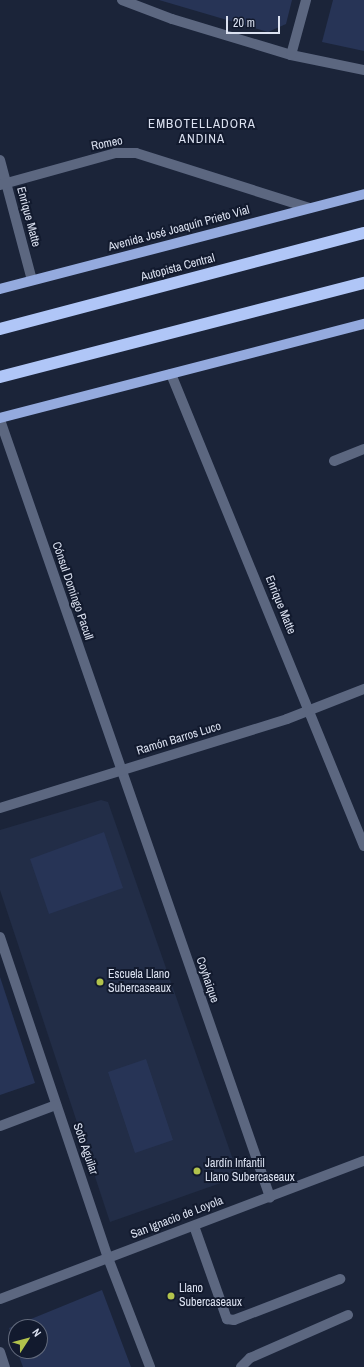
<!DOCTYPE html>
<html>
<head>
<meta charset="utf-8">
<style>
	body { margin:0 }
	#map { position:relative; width:364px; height:1367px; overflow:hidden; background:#1b2439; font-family:"Archivo Narrow",sans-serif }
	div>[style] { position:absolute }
	.built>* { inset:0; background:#222d47 }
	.green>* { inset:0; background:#273456 }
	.minor>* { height:10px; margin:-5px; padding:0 5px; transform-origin:5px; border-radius:5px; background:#5c6780 }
	.major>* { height:10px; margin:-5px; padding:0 5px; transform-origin:5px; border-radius:5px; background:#94aade }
	.highway>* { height:12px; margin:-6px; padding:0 6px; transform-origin:6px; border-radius:6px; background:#b0c6f7 }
	.dots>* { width:11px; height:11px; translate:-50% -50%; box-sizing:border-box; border:2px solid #121a2e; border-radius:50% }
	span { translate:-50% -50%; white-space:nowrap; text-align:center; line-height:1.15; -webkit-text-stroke:4px #121a2e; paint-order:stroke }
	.street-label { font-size:12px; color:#dbe1f0 }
	.poi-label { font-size:12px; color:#dbe1f0 }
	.left { translate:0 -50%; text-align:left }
	.neighbourhood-label { font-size:13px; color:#dbe1f0; letter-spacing:1px }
	.north { position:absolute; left:8px; top:1319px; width:40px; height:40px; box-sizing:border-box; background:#121a2e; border:1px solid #626a7c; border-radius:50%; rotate:54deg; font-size:11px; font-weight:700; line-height:16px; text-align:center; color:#dbe1f0 }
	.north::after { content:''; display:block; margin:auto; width:14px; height:18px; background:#b2c34c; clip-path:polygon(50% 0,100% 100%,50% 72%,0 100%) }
	.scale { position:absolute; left:226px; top:16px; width:54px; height:18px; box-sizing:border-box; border:2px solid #dbe1f0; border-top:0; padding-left:5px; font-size:12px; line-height:14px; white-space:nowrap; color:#dbe1f0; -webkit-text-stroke:3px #121a2e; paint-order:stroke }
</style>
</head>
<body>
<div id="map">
	<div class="built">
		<div style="clip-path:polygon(101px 800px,108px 802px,238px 1174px,235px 1178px,110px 1222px,0 890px,0 830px)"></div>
	</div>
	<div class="green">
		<div style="clip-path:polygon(159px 0,292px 0,286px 24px,268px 32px)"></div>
		<div style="clip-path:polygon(333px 0,364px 0,364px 51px,322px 42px)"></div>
		<div style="clip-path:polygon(104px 832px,123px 888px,49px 914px,30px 859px)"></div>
		<div style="clip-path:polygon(0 977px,35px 1083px,0 1095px)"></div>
		<div style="clip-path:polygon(146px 1059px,173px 1140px,135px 1153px,108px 1072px)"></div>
		<div style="clip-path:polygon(102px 1290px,131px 1367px,23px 1367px,17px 1351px,40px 1351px,40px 1327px,16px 1327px,16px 1348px,9px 1328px)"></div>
	</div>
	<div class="minor">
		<div style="left:122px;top:0;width:53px;rotate:20.8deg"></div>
		<div style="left:172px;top:19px;width:124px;rotate:16.8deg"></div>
		<div style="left:291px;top:55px;width:75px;rotate:11.6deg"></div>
		<div style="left:291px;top:55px;width:57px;rotate:-74.7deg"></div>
		<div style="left:0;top:160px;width:124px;rotate:75.1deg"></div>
		<div style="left:0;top:185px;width:119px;rotate:-15.5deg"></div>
		<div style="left:115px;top:153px;width:21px"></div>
		<div style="left:136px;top:153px;width:182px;rotate:17.6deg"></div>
		<div style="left:171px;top:374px;width:510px;rotate:67.76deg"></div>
		<div style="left:0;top:420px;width:823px;rotate:70.84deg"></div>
		<div style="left:334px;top:461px;width:32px;rotate:-22deg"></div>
		<div style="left:0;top:808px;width:300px;rotate:-17.2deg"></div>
		<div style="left:287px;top:719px;width:83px;rotate:-21.3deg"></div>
		<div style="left:0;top:937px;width:339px;rotate:71.4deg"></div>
		<div style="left:108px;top:1258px;width:117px;rotate:68.9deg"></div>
		<div style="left:0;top:1126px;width:60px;rotate:-20.6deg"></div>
		<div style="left:194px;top:1226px;width:99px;rotate:70.5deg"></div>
		<div style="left:227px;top:1319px;width:7px;rotate:8deg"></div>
		<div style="left:234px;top:1320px;width:114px;rotate:-21.1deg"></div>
		<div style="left:0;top:1299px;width:389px;rotate:-20.8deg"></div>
		<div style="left:0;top:1352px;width:16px;rotate:72deg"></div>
		<div style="left:241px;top:1367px;width:13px;rotate:-45deg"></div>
		<div style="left:250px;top:1358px;width:107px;rotate:-23.7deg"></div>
	</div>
	<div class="major">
		<div style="left:0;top:289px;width:376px;rotate:-14.6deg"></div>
		<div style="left:0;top:418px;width:376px;rotate:-14.5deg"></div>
	</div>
	<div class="highway">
		<div style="left:0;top:329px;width:376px;rotate:-14.8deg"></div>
		<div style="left:0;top:377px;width:376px;rotate:-14.5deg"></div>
	</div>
	<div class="dots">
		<div style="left:100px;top:982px;background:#b2c34c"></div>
		<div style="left:197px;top:1171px;background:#b2c34c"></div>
		<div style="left:171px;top:1296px;background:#b2c34c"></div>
	</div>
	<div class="street-label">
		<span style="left:107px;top:144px;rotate:-11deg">Romeo</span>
		<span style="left:28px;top:217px;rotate:75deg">Enrique Matte</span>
		<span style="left:179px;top:229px;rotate:-15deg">Avenida José Joaquín Prieto Vial</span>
		<span style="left:178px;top:268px;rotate:-15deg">Autopista Central</span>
		<span style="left:72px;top:591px;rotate:71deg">Cónsul Domingo Pacull</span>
		<span style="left:280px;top:605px;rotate:68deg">Enrique Matte</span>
		<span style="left:179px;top:739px;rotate:-17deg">Ramón Barros Luco</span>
		<span style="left:207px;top:980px;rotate:71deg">Coyhaique</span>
		<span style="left:85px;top:1149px;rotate:71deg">Soto Aguilar</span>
		<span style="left:177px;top:1218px;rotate:-21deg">San Ignacio de Loyola</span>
	</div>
	<div class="poi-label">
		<span class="left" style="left:108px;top:982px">Escuela Llano<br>Subercaseaux</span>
		<span class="left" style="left:205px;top:1171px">Jardín Infantil<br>Llano Subercaseaux</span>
		<span class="left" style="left:179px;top:1296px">Llano<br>Subercaseaux</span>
	</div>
	<div class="neighbourhood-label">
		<span style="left:202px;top:132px">EMBOTELLADORA<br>ANDINA</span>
	</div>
	<div class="north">N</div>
	<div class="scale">20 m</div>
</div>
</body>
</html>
